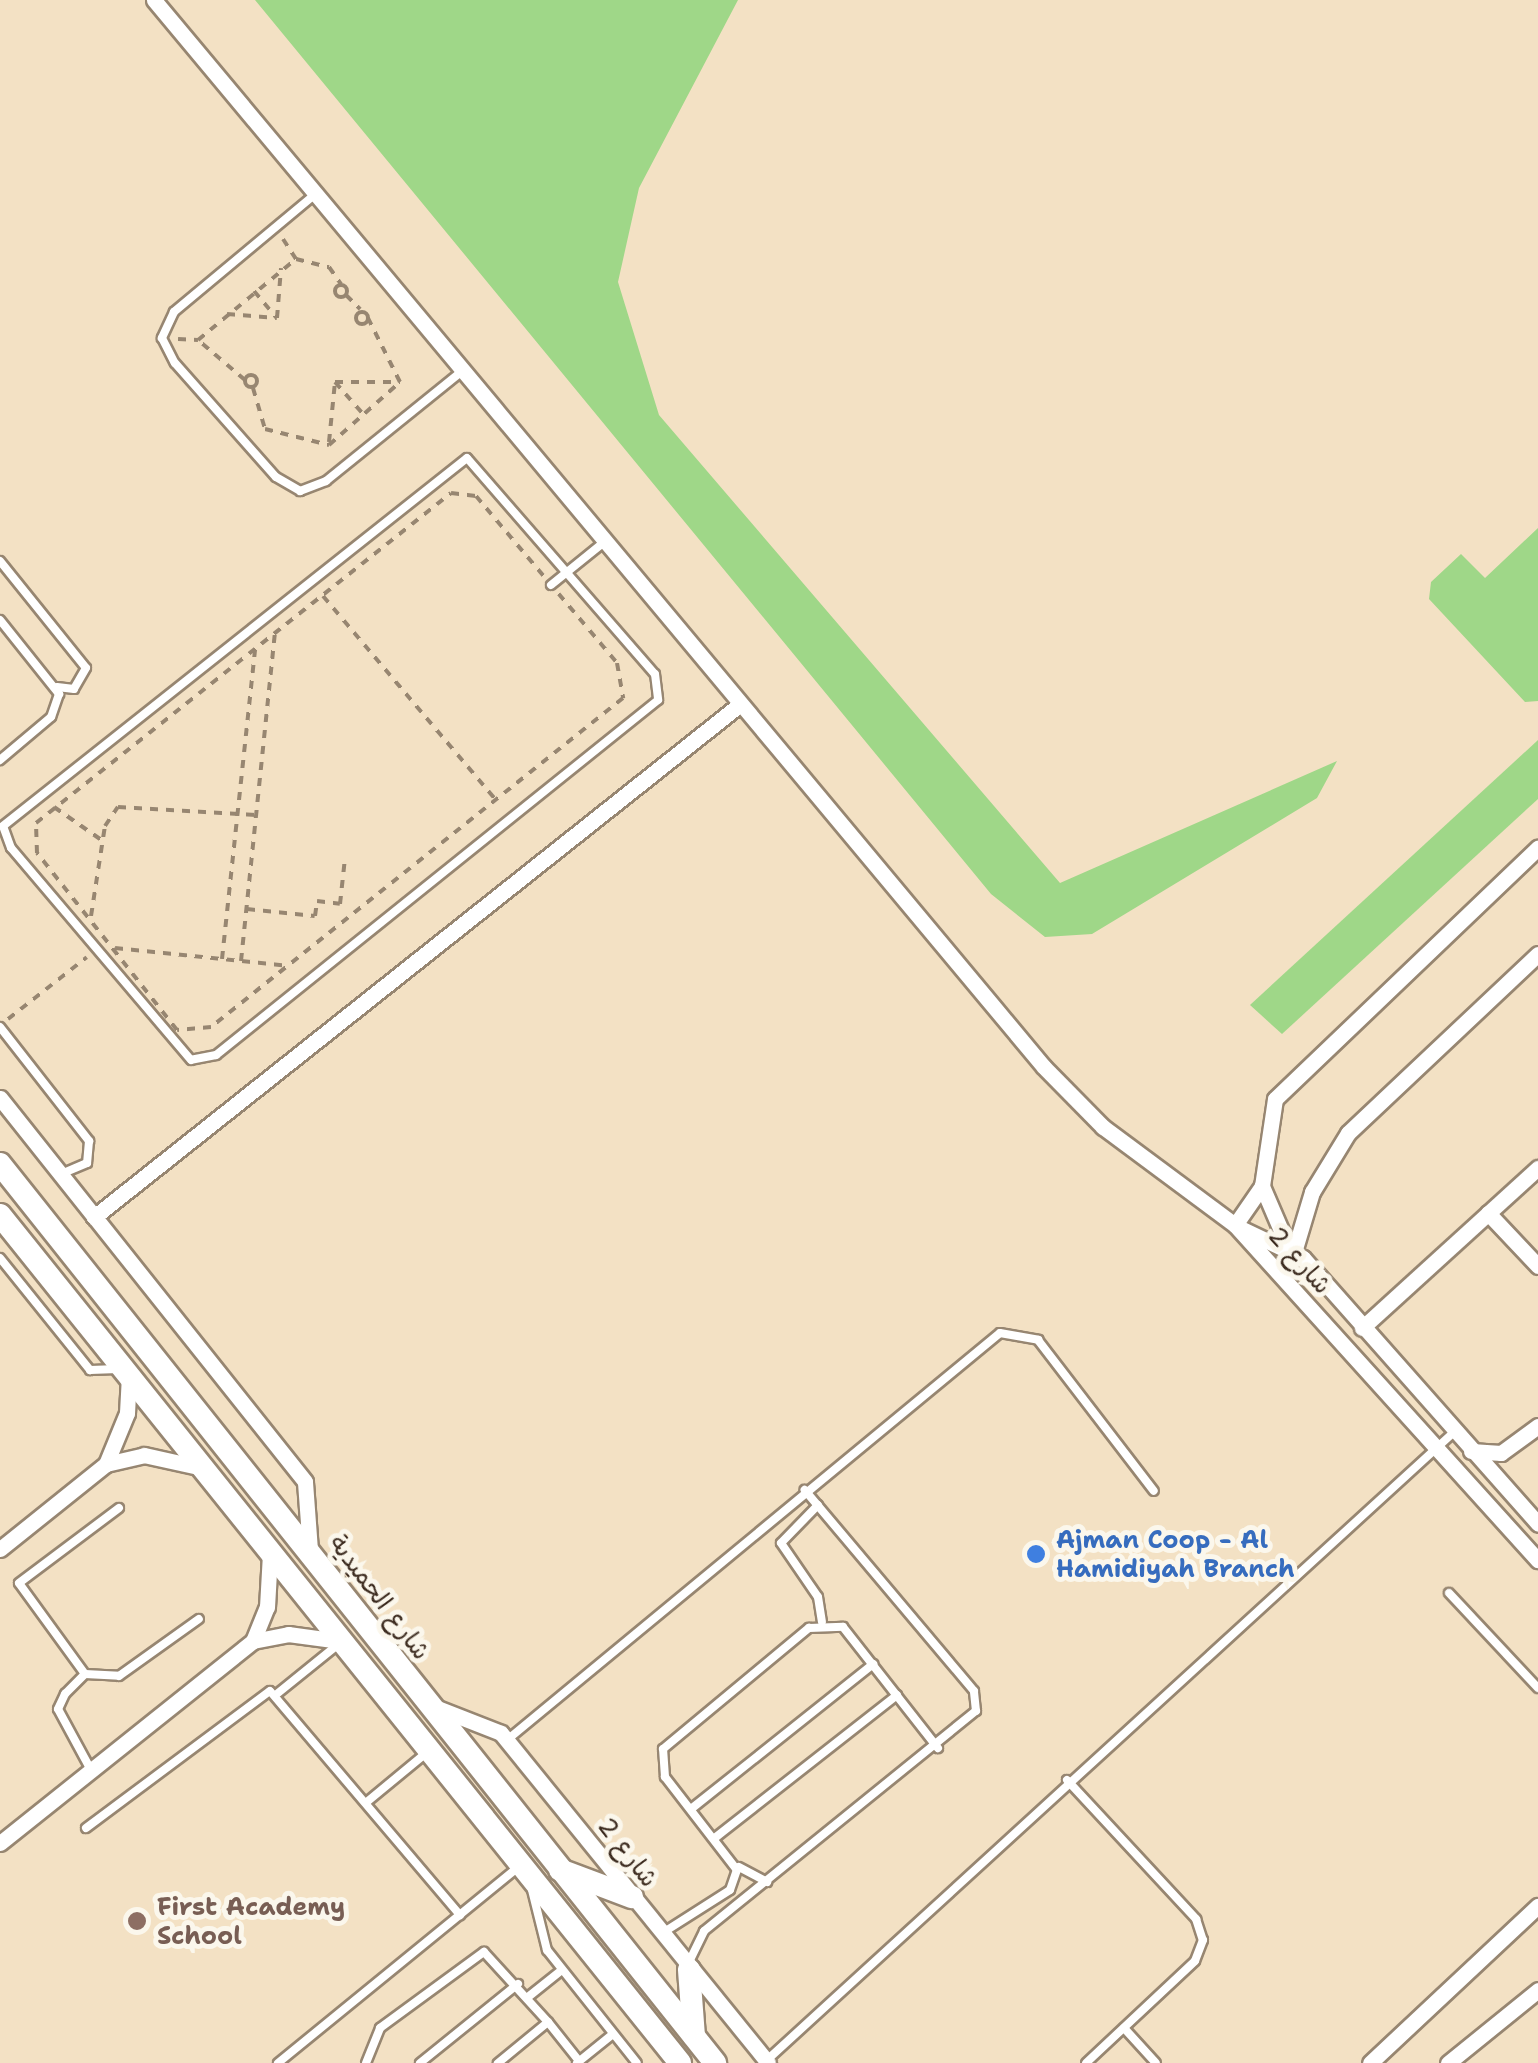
<!DOCTYPE html>
<html>
<head>
<meta charset="utf-8">
<style>
	body { margin:0 }
	#map { position:relative; width:1538px; height:2063px; overflow:hidden; background:#f3e1c4; font-family:"Shantell Sans","Playpen Sans Arabic",sans-serif }
	div>[style] { position:absolute }
	.green>* { inset:0; background:#9fd788 }
	.path>* { height:4px; margin-top:-2px; transform-origin:0; background:repeating-linear-gradient(90deg,#978671 0 8px,transparent 0 16px) }
	.path>.ring { margin:-2px; padding:0; box-sizing:content-box; background:none; border:4px solid #978671; border-radius:50% }
	.roads { filter:drop-shadow(2px 0 #978671) drop-shadow(-2px 0 #978671) drop-shadow(0 2px #978671) drop-shadow(0 -2px #978671) }
	.lane>* { height:8px; margin:-4px; padding:0 4px; transform-origin:4px; border-radius:4px; background:#fff }
	.street>* { height:15px; margin:-7.5px; padding:0 7.5px; transform-origin:7.5px; border-radius:7.5px; background:#fff }
	.secondary>* { height:22px; margin:-11px; padding:0 11px; transform-origin:11px; border-radius:11px; background:#fff }
	.dots>* { width:28px; height:28px; translate:-50% -50%; box-sizing:border-box; border:5px solid #fbf7ec; border-radius:50% }
	span { translate:-50% -50%; white-space:nowrap; text-align:center; line-height:1.15; -webkit-text-stroke:10px #fbf7ec; paint-order:stroke }
	.street-label { font-size:25px; color:#3b2a1e }
	.shop-label { font-size:25px; color:#366cbe; font-weight:700 }
	.left { translate:0 -50%; text-align:left }
	.education-label { font-size:25px; color:#785e54; font-weight:700 }
</style>
</head>
<body>
<div id="map">
	<div class="green">
		<div style="clip-path:polygon(255px 0,738px 0,639px 188px,618px 282px,659px 415px,1060px 883px,1337px 761px,1317px 798px,1092px 934px,1045px 937px,991px 894px)"></div>
		<div style="clip-path:polygon(1538px 528px,1538px 701px,1525px 702px,1429px 599px,1431px 582px,1461px 554px,1485px 578px)"></div>
		<div style="clip-path:polygon(1538px 740px,1538px 799px,1282px 1034px,1250px 1005px)"></div>
	</div>
	<div class="path">
		<div style="left:283px;top:239px;width:24px;rotate:57deg"></div>
		<div style="left:296px;top:259px;width:34px;rotate:14deg"></div>
		<div style="left:329px;top:267px;width:21px;rotate:55deg"></div>
		<div class="ring" style="left:335px;top:285px;width:8px;height:8px"></div>
		<div style="left:254px;top:291px;width:35px;rotate:50deg"></div>
		<div style="left:346px;top:295px;width:20px;rotate:45deg"></div>
		<div class="ring" style="left:356px;top:312px;width:8px;height:8px"></div>
		<div style="left:227px;top:314px;width:50px;rotate:4.6deg"></div>
		<div style="left:277px;top:318px;width:50px;rotate:-85.4deg"></div>
		<div style="left:178px;top:339px;width:20px;rotate:3deg"></div>
		<div class="ring" style="left:245px;top:375px;width:8px;height:8px"></div>
		<div style="left:245px;top:380px;width:62px;rotate:-139.6deg"></div>
		<div style="left:198px;top:340px;width:127px;rotate:-39.6deg"></div>
		<div style="left:335px;top:382px;width:65px"></div>
		<div style="left:335px;top:382px;width:44px;rotate:48.7deg"></div>
		<div style="left:253px;top:388px;width:43px;rotate:73.7deg"></div>
		<div style="left:265px;top:429px;width:66px;rotate:14deg"></div>
		<div style="left:329px;top:445px;width:95px;rotate:-41.6deg"></div>
		<div style="left:400px;top:382px;width:72px;rotate:-116.6deg"></div>
		<div style="left:329px;top:442px;width:60px;rotate:-84.3deg"></div>
		<div style="left:451px;top:493px;width:25px;rotate:7deg"></div>
		<div style="left:476px;top:496px;width:219px;rotate:49.8deg"></div>
		<div style="left:617px;top:663px;width:36px;rotate:80deg"></div>
		<div style="left:623px;top:698px;width:527px;rotate:141.39deg"></div>
		<div style="left:211px;top:1027px;width:34px;rotate:175deg"></div>
		<div style="left:177px;top:1030px;width:226px;rotate:-128.3deg"></div>
		<div style="left:37px;top:853px;width:30px;rotate:-92deg"></div>
		<div style="left:36px;top:823px;width:530px;rotate:-38.49deg"></div>
		<div style="left:323px;top:596px;width:270px;rotate:49.7deg"></div>
		<div style="left:54px;top:807px;width:60px;rotate:34.8deg"></div>
		<div style="left:247px;top:909px;width:68px;rotate:5.9deg"></div>
		<div style="left:315px;top:916px;width:15px;rotate:-82deg"></div>
		<div style="left:317px;top:901px;width:23px;rotate:7deg"></div>
		<div style="left:340px;top:904px;width:46px;rotate:-83.8deg"></div>
		<div style="left:91px;top:916px;width:91px;rotate:-81.2deg"></div>
		<div style="left:105px;top:826px;width:23px;rotate:-56deg"></div>
		<div style="left:118px;top:807px;width:139px;rotate:3.3deg"></div>
		<div style="left:115px;top:948px;width:175px;rotate:5.9deg"></div>
		<div style="left:222px;top:959px;width:311px;rotate:-83.9deg"></div>
		<div style="left:241px;top:961px;width:330px;rotate:-84.1deg"></div>
		<div style="left:8px;top:1019px;width:100px;rotate:-38.1deg"></div>
	</div>
	<div class="roads">
		<div class="lane">
			<div style="left:313px;top:196px;width:181px;rotate:140.2deg"></div>
			<div style="left:174px;top:312px;width:29px;rotate:115deg"></div>
			<div style="left:162px;top:338px;width:28px;rotate:63deg"></div>
			<div style="left:175px;top:363px;width:152px;rotate:48.5deg"></div>
			<div style="left:276px;top:477px;width:28px;rotate:30deg"></div>
			<div style="left:300px;top:491px;width:28px;rotate:-21deg"></div>
			<div style="left:326px;top:481px;width:174px;rotate:-38.9deg"></div>
			<div style="left:467px;top:458px;width:286px;rotate:49deg"></div>
			<div style="left:655px;top:674px;width:26px;rotate:83deg"></div>
			<div style="left:658px;top:700px;width:567px;rotate:141.23deg"></div>
			<div style="left:216px;top:1055px;width:25px;rotate:169deg"></div>
			<div style="left:191px;top:1060px;width:278px;rotate:-130.3deg"></div>
			<div style="left:11px;top:848px;width:23px;rotate:-110deg"></div>
			<div style="left:3px;top:826px;width:592px;rotate:-38.42deg"></div>
			<div style="left:0;top:561px;width:137px;rotate:51.2deg"></div>
			<div style="left:86px;top:668px;width:24px;rotate:120deg"></div>
			<div style="left:74px;top:689px;width:17px;rotate:-173deg"></div>
			<div style="left:551px;top:585px;width:67px;rotate:-38.9deg"></div>
			<div style="left:0;top:620px;width:95px;rotate:51.4deg"></div>
			<div style="left:59px;top:694px;width:24px;rotate:109deg"></div>
			<div style="left:51px;top:717px;width:67px;rotate:139.9deg"></div>
			<div style="left:0;top:1027px;width:145px;rotate:52deg"></div>
			<div style="left:89px;top:1141px;width:22px;rotate:95deg"></div>
			<div style="left:87px;top:1163px;width:26px;rotate:157deg"></div>
			<div style="left:0;top:1258px;width:144px;rotate:51.2deg"></div>
			<div style="left:90px;top:1370px;width:28px;rotate:-2deg"></div>
			<div style="left:818px;top:1505px;width:53px;rotate:134.2deg"></div>
			<div style="left:781px;top:1543px;width:65px;rotate:55.6deg"></div>
			<div style="left:818px;top:1597px;width:25px;rotate:81deg"></div>
			<div style="left:1449px;top:1593px;width:130px;rotate:46.9deg"></div>
			<div style="left:85px;top:1674px;width:112px;rotate:-126deg"></div>
			<div style="left:19px;top:1583px;width:125px;rotate:-36.9deg"></div>
			<div style="left:278px;top:1693px;width:81px;rotate:-39deg"></div>
			<div style="left:507px;top:1740px;width:639px;rotate:-39.54deg"></div>
			<div style="left:1000px;top:1333px;width:39px;rotate:10deg"></div>
			<div style="left:1038px;top:1340px;width:190px;rotate:52.5deg"></div>
			<div style="left:91px;top:1770px;width:69px;rotate:-118.4deg"></div>
			<div style="left:58px;top:1709px;width:17px;rotate:-65deg"></div>
			<div style="left:65px;top:1694px;width:28px;rotate:-45deg"></div>
			<div style="left:85px;top:1674px;width:34px;rotate:3deg"></div>
			<div style="left:119px;top:1676px;width:98px;rotate:-35.5deg"></div>
			<div style="left:1067px;top:1780px;width:190px;rotate:47.1deg"></div>
			<div style="left:1196px;top:1919px;width:22px;rotate:72deg"></div>
			<div style="left:1203px;top:1940px;width:22px;rotate:111deg"></div>
			<div style="left:1195px;top:1961px;width:149px;rotate:136.9deg"></div>
			<div style="left:368px;top:1801px;width:74px;rotate:-39.5deg"></div>
			<div style="left:691px;top:1809px;width:233px;rotate:-38.5deg"></div>
			<div style="left:86px;top:1828px;width:229px;rotate:-36.7deg"></div>
			<div style="left:270px;top:1691px;width:294px;rotate:49.7deg"></div>
			<div style="left:716px;top:1837px;width:230px;rotate:-38.1deg"></div>
			<div style="left:739px;top:1867px;width:32px;rotate:28deg"></div>
			<div style="left:532px;top:1890px;width:62px;rotate:76deg"></div>
			<div style="left:547px;top:1950px;width:144px;rotate:51.5deg"></div>
			<div style="left:664px;top:1932px;width:78px;rotate:-32.5deg"></div>
			<div style="left:730px;top:1890px;width:21px;rotate:-71deg"></div>
			<div style="left:737px;top:1870px;width:118px;rotate:-127.7deg"></div>
			<div style="left:665px;top:1777px;width:28px;rotate:-94deg"></div>
			<div style="left:663px;top:1749px;width:190px;rotate:-39.7deg"></div>
			<div style="left:809px;top:1628px;width:34px;rotate:-2deg"></div>
			<div style="left:843px;top:1627px;width:154px;rotate:51.9deg"></div>
			<div style="left:689px;top:1962px;width:34px;rotate:-64deg"></div>
			<div style="left:704px;top:1931px;width:350px;rotate:-39deg"></div>
			<div style="left:976px;top:1711px;width:20px;rotate:-96deg"></div>
			<div style="left:974px;top:1691px;width:263px;rotate:-130.1deg"></div>
			<div style="left:528px;top:1997px;width:43px;rotate:-38.5deg"></div>
			<div style="left:548px;top:2022px;width:50px;rotate:51.5deg"></div>
			<div style="left:1124px;top:2028px;width:47px;rotate:47.6deg"></div>
			<div style="left:767px;top:2060px;width:931px;rotate:-42.43deg"></div>
			<div style="left:278px;top:2063px;width:308px;rotate:-39.2deg"></div>
			<div style="left:366px;top:2063px;width:38px;rotate:-68deg"></div>
			<div style="left:380px;top:2028px;width:129px;rotate:-36.2deg"></div>
			<div style="left:484px;top:1952px;width:95px;rotate:47.6deg"></div>
			<div style="left:548px;top:2022px;width:65px;rotate:140.6deg"></div>
			<div style="left:420px;top:2063px;width:126px;rotate:-38.9deg"></div>
			<div style="left:577px;top:2063px;width:46px;rotate:-38.9deg"></div>
		</div>
		<div class="street">
			<div style="left:154px;top:0;width:1389px;rotate:50.17deg"></div>
			<div style="left:1044px;top:1067px;width:84px;rotate:45.5deg"></div>
			<div style="left:1103px;top:1127px;width:164px;rotate:36.6deg"></div>
			<div style="left:1235px;top:1225px;width:452px;rotate:47.9deg"></div>
			<div style="left:0;top:1098px;width:490px;rotate:51.5deg"></div>
			<div style="left:305px;top:1482px;width:68px;rotate:85.8deg"></div>
			<div style="left:1488px;top:1213px;width:73px;rotate:46.7deg"></div>
			<div style="left:94px;top:1217px;width:824px;rotate:-38.44deg"></div>
			<div style="left:1235px;top:1225px;width:47px;rotate:-55.3deg"></div>
			<div style="left:1238px;top:1227px;width:72px;rotate:25.5deg"></div>
			<div style="left:1303px;top:1258px;width:355px;rotate:48.5deg"></div>
			<div style="left:1289px;top:1249px;width:69px;rotate:-113.2deg"></div>
			<div style="left:1262px;top:1186px;width:88px;rotate:-81.5deg"></div>
			<div style="left:1275px;top:1099px;width:364px;rotate:-43.7deg"></div>
			<div style="left:1294px;top:1252px;width:63px;rotate:-73.3deg"></div>
			<div style="left:1312px;top:1192px;width:69px;rotate:-58.6deg"></div>
			<div style="left:1348px;top:1133px;width:261px;rotate:-43.3deg"></div>
			<div style="left:1362px;top:1328px;width:238px;rotate:-42.3deg"></div>
			<div style="left:1471px;top:1451px;width:30px;rotate:4deg"></div>
			<div style="left:1501px;top:1453px;width:46px;rotate:-36.1deg"></div>
			<div style="left:106px;top:1464px;width:55px;rotate:-67.6deg"></div>
			<div style="left:127px;top:1413px;width:37px;rotate:-87deg"></div>
			<div style="left:0;top:1549px;width:136px;rotate:-38.7deg"></div>
			<div style="left:106px;top:1464px;width:39px;rotate:-13deg"></div>
			<div style="left:144px;top:1455px;width:55px;rotate:12.5deg"></div>
			<div style="left:253px;top:1641px;width:37px;rotate:-68deg"></div>
			<div style="left:267px;top:1607px;width:54px;rotate:-86.8deg"></div>
			<div style="left:427px;top:1704px;width:79px;rotate:21.4deg"></div>
			<div style="left:501px;top:1733px;width:424px;rotate:51deg"></div>
			<div style="left:0;top:1843px;width:324px;rotate:-38.6deg"></div>
			<div style="left:253px;top:1641px;width:36px;rotate:-11deg"></div>
			<div style="left:288px;top:1634px;width:51px;rotate:7.8deg"></div>
			<div style="left:1370px;top:2063px;width:230px;rotate:-43.1deg"></div>
			<div style="left:1448px;top:2063px;width:116px;rotate:-39deg"></div>
		</div>
		<div class="secondary">
			<div style="left:0;top:1164px;width:1149px;rotate:51.5deg"></div>
			<div style="left:0;top:1215px;width:1087px;rotate:51.27deg"></div>
			<div style="left:560px;top:1870px;width:77px;rotate:20.6deg"></div>
			<div style="left:689px;top:1970px;width:66px;rotate:85.7deg"></div>
		</div>
	</div>
	<div class="dots">
		<div style="left:1036px;top:1554px;background:#3f7fe0"></div>
		<div style="left:137px;top:1921px;background:#8d6e63"></div>
	</div>
	<div class="street-label">
		<span style="left:1300px;top:1260px;rotate:48deg">شارع 2</span>
		<span style="left:380px;top:1597px;rotate:53deg">شارع الحميدية</span>
		<span style="left:628px;top:1852px;rotate:52deg">شارع 2</span>
	</div>
	<div class="shop-label">
		<span class="left" style="left:1056px;top:1554px">Ajman Coop - Al<br>Hamidiyah Branch</span>
	</div>
	<div class="education-label">
		<span class="left" style="left:157px;top:1921px">First Academy<br>School</span>
	</div>
</div>
</body>
</html>
